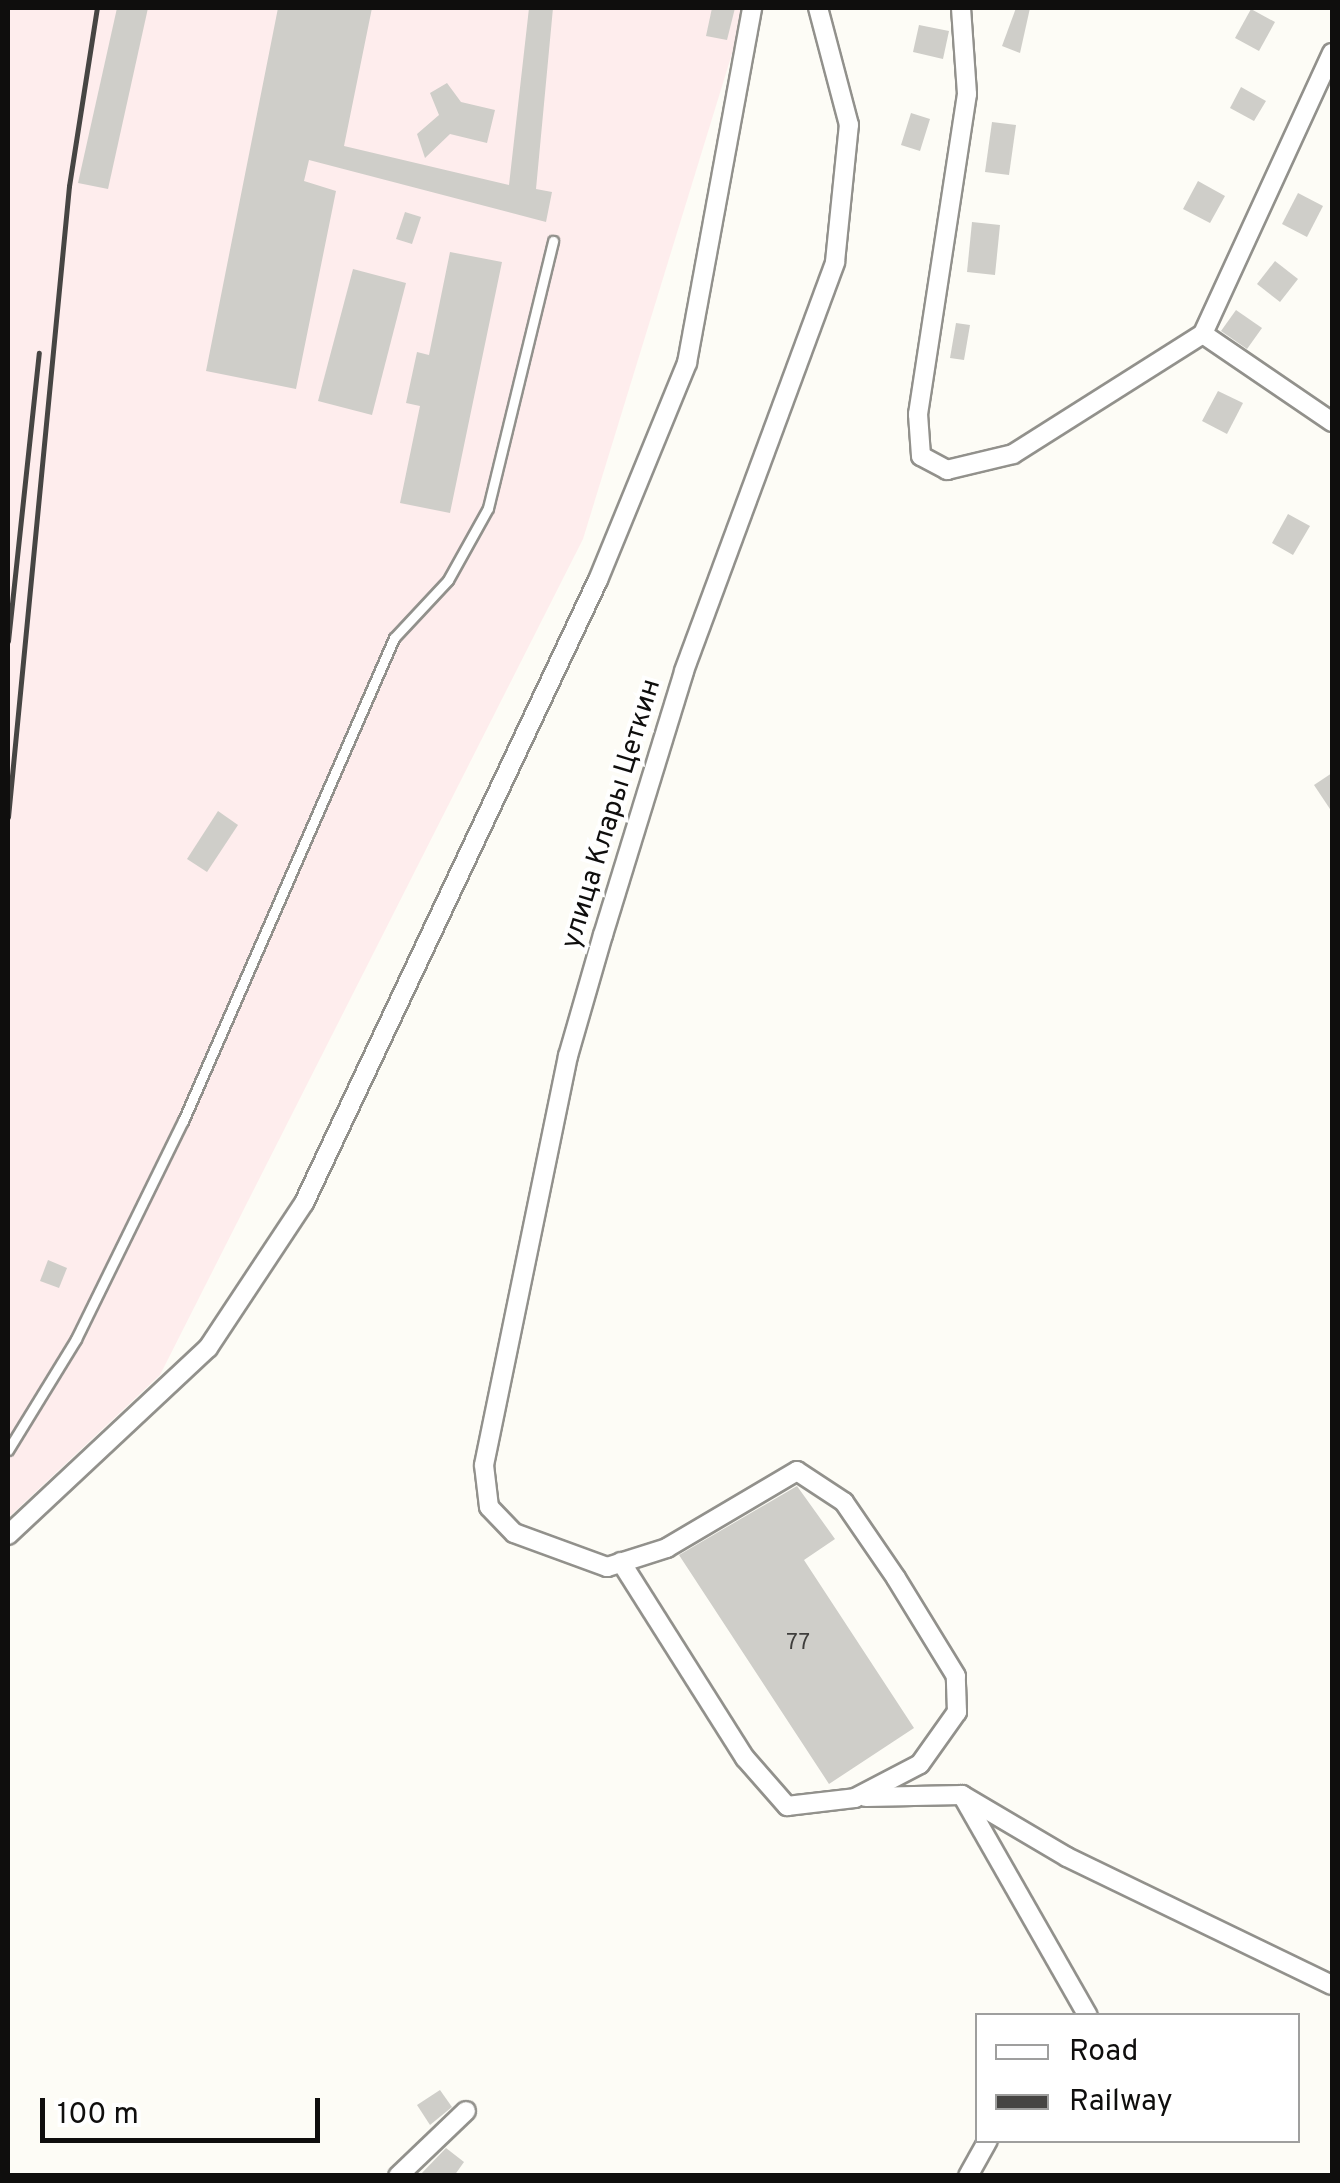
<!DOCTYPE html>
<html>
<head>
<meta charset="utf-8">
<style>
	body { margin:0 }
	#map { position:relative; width:1340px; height:2183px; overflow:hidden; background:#fdfcf6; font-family:Overpass,sans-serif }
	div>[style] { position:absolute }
	.industrial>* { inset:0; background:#feeded }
	.building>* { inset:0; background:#cfcec9 }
	.roads { filter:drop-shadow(2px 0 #92918c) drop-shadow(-2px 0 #92918c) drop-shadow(0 2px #92918c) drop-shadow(0 -2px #92918c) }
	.service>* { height:9px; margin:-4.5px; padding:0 4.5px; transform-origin:4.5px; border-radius:4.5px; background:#fff }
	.minor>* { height:18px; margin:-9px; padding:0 9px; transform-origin:9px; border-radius:9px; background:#fff }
	.rail>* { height:5px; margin:-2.5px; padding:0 2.5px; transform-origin:2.5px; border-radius:2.5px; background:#464543 }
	span { translate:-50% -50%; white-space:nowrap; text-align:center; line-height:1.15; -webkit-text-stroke:8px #fff; paint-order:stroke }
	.number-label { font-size:22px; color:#3f3e3c }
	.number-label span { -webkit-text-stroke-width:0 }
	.street-label { font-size:28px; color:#0f0e0d }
	.frame { position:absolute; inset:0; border:10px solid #0f0e0d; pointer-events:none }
	.legend { position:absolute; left:975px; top:2013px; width:325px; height:130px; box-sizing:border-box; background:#fff; border:2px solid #9f9f9e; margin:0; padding:12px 18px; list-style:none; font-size:30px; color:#0f0e0d }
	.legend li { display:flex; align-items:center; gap:20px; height:50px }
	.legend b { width:50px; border:2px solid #9f9f9e }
	.scale { position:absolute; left:40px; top:2098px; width:280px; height:45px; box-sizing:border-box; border:5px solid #0f0e0d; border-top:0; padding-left:12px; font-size:30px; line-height:35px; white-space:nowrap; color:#0f0e0d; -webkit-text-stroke:8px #fff; paint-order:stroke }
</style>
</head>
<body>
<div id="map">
	<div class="industrial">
		<div style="clip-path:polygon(8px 8px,746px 8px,583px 539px,160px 1375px,8px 1518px)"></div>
	</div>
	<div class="building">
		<div style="clip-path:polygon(117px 8px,148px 8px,108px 189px,78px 183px)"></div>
		<div style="clip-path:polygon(278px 8px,372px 8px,344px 146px,509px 185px,529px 8px,553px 8px,536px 189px,552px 192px,546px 222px,309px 160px,304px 181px,336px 191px,296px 389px,206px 371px)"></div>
		<div style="clip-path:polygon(712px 8px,735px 8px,727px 40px,706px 36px)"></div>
		<div style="clip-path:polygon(1016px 8px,1030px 8px,1020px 53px,1002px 46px)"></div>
		<div style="clip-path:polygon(1251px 9px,1275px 22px,1259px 51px,1235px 38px)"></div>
		<div style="clip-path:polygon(919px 25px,949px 31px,943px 59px,913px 52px)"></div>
		<div style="clip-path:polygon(447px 83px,461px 102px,495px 110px,487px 143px,450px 134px,425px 158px,417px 134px,439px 115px,430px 93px)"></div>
		<div style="clip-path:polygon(1241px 87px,1266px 101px,1254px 121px,1230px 108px)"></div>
		<div style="clip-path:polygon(911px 113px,930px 119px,920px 151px,901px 145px)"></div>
		<div style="clip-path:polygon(992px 122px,1016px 125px,1009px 175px,985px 172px)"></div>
		<div style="clip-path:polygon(1198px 181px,1225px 196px,1210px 223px,1183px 209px)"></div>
		<div style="clip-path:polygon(1298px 193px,1323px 206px,1307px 237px,1282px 224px)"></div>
		<div style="clip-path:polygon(405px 212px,421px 217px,412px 244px,396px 239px)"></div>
		<div style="clip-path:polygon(972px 222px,1000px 225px,995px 275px,967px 272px)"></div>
		<div style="clip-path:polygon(450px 252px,502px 262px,450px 513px,400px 503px,420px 406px,406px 403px,417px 352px,429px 355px)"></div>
		<div style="clip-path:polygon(1275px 261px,1298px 279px,1280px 302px,1257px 284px)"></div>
		<div style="clip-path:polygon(353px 269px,406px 283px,372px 415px,318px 401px)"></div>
		<div style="clip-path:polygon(1236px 310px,1262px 328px,1247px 349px,1221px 331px)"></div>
		<div style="clip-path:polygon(956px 323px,970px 325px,964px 360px,950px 358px)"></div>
		<div style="clip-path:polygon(1218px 391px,1243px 403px,1227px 434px,1202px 421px)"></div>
		<div style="clip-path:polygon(1288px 514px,1310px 526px,1293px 555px,1272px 543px)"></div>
		<div style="clip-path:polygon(1332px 773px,1332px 812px,1314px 785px)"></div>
		<div style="clip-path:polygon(218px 811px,238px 825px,207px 872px,187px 859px)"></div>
		<div style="clip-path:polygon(48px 1260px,67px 1268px,59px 1288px,40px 1281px)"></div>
		<div style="clip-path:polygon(797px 1486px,835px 1539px,804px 1560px,914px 1728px,829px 1784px,679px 1555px)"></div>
		<div style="clip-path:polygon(440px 2090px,452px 2107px,430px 2125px,417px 2105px)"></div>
		<div style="clip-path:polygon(446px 2148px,464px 2162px,454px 2176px,419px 2176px)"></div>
	</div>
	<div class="roads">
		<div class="service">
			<div style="left:8px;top:1450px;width:130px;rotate:-58.5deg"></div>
			<div style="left:76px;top:1339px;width:243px;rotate:-63.9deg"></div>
			<div style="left:183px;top:1121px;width:527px;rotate:-66.4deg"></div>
			<div style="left:394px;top:638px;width:79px;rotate:-47deg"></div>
			<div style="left:448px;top:580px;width:82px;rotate:-60.9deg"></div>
			<div style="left:488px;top:508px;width:275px;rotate:-76.3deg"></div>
		</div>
		<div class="minor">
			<div style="left:961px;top:8px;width:86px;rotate:86deg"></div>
			<div style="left:967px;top:94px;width:324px;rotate:98.7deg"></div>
			<div style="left:918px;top:414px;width:42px;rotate:85.9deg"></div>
			<div style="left:921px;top:456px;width:30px;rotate:28deg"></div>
			<div style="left:947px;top:470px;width:68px;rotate:-13.6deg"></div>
			<div style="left:1013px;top:454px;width:225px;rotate:-32.3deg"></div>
			<div style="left:1332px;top:53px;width:309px;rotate:114.7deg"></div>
			<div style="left:1203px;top:334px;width:156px;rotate:34.3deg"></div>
			<div style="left:8px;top:1535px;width:274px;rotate:-43.1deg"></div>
			<div style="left:208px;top:1348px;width:174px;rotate:-56.5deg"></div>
			<div style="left:304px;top:1203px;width:689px;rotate:-64.74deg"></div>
			<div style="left:598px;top:580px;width:235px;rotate:-67.7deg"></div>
			<div style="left:687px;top:363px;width:361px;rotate:-79.6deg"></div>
			<div style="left:621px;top:1562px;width:232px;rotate:57.7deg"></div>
			<div style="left:745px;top:1758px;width:64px;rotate:48.8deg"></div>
			<div style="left:787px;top:1806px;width:68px;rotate:-6.7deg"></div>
			<div style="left:855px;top:1798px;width:73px;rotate:-27.6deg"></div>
			<div style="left:920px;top:1764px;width:64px;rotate:-54.6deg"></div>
			<div style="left:957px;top:1712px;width:36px;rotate:-92deg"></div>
			<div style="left:956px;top:1676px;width:115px;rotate:-121.5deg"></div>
			<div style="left:896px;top:1578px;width:92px;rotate:-124.4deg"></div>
			<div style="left:844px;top:1502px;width:56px;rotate:-146.6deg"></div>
			<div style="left:797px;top:1471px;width:151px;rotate:149.4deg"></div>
			<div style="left:667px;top:1548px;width:63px;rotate:162.4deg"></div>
			<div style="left:607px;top:1567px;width:99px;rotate:-159.9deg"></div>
			<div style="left:514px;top:1533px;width:36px;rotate:-134deg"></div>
			<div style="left:489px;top:1507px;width:42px;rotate:-96.8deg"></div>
			<div style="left:484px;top:1465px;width:418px;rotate:-78.4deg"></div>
			<div style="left:568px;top:1056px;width:126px;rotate:-73.9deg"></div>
			<div style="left:603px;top:935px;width:276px;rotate:-72.9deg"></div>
			<div style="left:684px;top:671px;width:436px;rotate:-69.7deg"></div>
			<div style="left:835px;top:262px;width:138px;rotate:-84.2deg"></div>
			<div style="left:849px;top:125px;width:121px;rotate:-104.8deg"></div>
			<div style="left:962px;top:1795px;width:122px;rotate:30.6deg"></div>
			<div style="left:1067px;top:1857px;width:294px;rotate:25.8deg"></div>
			<div style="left:866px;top:1797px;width:96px;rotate:-1.2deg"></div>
			<div style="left:962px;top:1795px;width:254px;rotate:60.3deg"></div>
			<div style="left:398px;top:2176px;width:94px;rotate:-43.7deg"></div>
			<div style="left:968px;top:2176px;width:41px;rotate:-60.9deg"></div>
		</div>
	</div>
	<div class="rail">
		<div style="left:8px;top:641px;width:290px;rotate:-83.9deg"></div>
		<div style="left:8px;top:817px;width:634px;rotate:-84.48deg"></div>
		<div style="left:69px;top:186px;width:180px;rotate:-81.1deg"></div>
	</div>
	<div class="number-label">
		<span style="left:798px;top:1644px">77</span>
	</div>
	<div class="street-label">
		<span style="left:612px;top:814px;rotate:-73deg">улица Клары Цеткин</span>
	</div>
	<div class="frame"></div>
	<ul class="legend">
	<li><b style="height:12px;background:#fff"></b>Road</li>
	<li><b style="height:12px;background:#464543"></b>Railway</li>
	</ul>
	<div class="scale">100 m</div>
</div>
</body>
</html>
